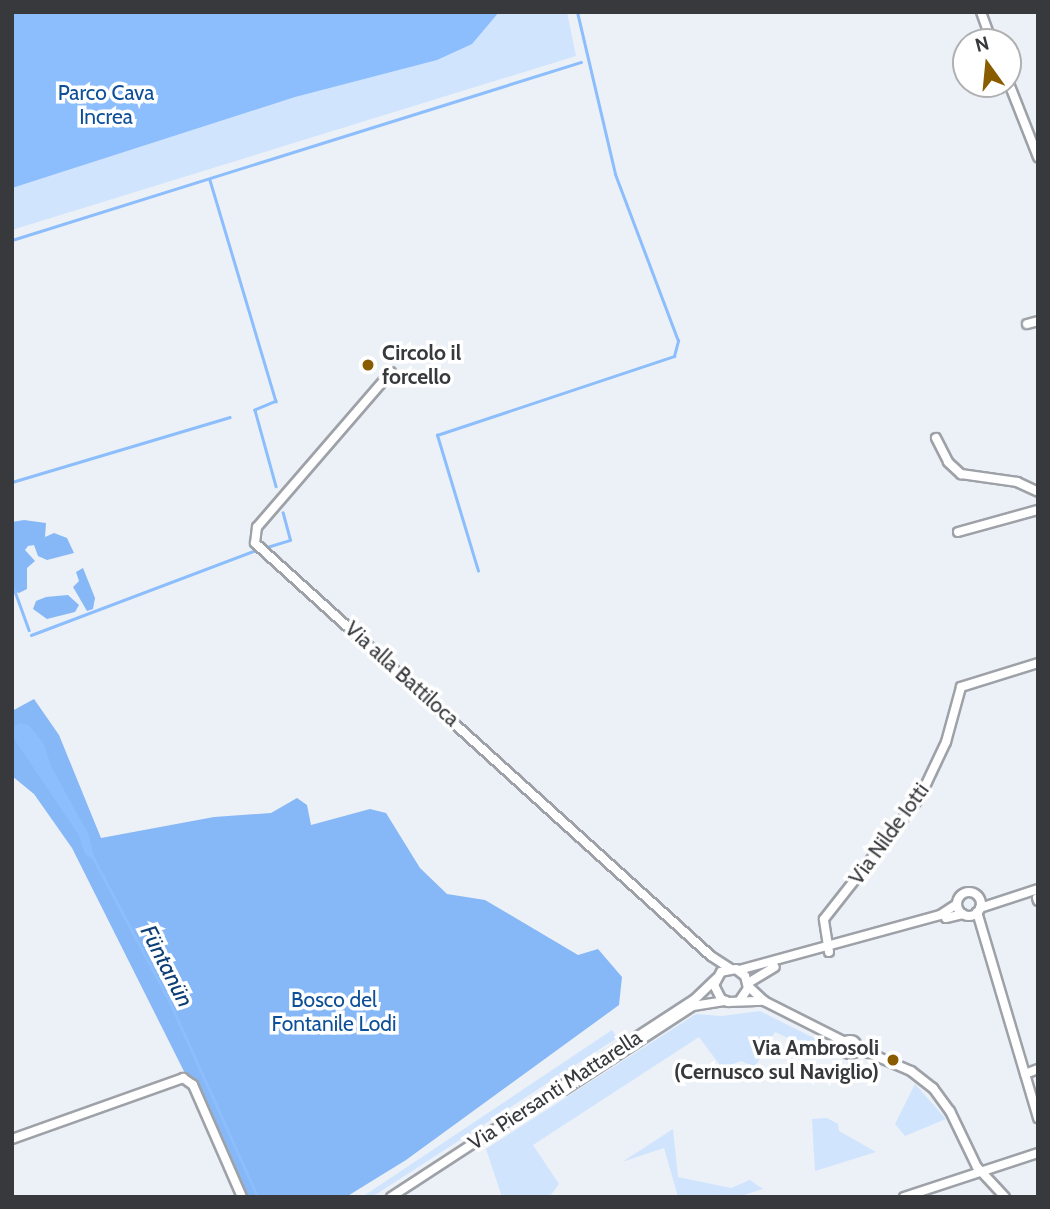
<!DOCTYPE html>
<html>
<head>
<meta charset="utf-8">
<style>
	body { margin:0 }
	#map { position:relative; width:1050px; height:1209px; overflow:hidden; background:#ecf1f7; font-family:Cabin,sans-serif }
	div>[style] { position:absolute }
	.green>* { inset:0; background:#d0e4fd }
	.forest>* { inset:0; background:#86b7f6 }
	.water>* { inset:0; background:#8cbdfc }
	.stream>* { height:2.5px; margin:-1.25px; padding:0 1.25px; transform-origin:1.25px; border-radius:1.25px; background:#8cbdfc }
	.roads { filter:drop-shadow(2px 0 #9ea2a8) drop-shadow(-2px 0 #9ea2a8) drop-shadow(0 2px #9ea2a8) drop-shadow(0 -2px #9ea2a8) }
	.minor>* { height:8px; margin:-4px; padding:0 4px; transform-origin:4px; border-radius:4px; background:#fff }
	.minor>.ring { margin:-4px; padding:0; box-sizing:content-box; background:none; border:8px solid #fff; border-radius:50% }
	.dots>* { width:19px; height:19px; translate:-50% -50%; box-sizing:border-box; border:4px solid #fff; border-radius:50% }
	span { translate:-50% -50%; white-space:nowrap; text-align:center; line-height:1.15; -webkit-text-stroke:7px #fff; paint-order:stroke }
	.park-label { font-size:21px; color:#0d5099 }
	.poi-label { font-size:21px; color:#38393c; font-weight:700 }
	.left { translate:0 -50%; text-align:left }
	.right { translate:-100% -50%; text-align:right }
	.street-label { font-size:21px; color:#38393c }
	.water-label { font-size:23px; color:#0d3e75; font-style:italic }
	.frame { position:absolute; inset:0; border:14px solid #38393c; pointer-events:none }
	.north { position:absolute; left:952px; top:28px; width:70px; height:70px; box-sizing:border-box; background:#fff; border:2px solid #afb0b1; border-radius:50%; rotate:345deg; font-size:19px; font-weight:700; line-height:28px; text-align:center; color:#38393c }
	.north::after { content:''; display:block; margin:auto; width:24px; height:32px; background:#8a5c00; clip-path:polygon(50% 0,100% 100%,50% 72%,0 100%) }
</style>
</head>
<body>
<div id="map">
	<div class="green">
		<div style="clip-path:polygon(12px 12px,567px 12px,576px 56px,12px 230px)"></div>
		<div style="clip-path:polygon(760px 1011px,836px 1049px,835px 1060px,775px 1032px,755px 1067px,741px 1061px,722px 1068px,699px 1037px,533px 1145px,559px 1184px,550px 1196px,502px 1197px,486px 1149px,696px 1014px,721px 1016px)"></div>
		<div style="clip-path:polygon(612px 1030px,617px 1038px,372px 1197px,362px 1197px)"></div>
		<div style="clip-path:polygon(915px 1084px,946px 1119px,905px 1136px,895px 1124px)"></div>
		<div style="clip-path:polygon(827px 1118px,838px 1124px,839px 1131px,876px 1152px,815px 1171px,812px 1119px)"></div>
		<div style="clip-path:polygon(673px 1129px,678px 1177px,731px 1188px,750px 1180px,763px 1189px,738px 1197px,678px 1197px,664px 1148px,622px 1162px)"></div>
	</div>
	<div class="forest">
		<div style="clip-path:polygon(24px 520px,46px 523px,45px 537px,54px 533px,67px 538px,74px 553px,47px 560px,38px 556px,34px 545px,28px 546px,25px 550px,35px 561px,27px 568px,27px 589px,19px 593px,12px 591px,12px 522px)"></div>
		<div style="clip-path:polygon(83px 568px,95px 598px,93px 609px,87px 611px,73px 587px,79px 581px,76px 572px)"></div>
		<div style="clip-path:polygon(68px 595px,79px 605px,75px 612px,47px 619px,33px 609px,36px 601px,46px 597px)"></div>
		<div style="clip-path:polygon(34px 699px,59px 735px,101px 838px,214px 817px,271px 813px,297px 798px,307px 805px,311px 825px,370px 809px,386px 813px,420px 868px,447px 894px,485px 900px,578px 955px,598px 949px,622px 977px,619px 1005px,406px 1160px,346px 1197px,247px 1197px,72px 848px,34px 794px,12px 776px,12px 711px)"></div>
	</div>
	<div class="water">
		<div style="clip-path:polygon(12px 12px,499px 12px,472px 44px,437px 60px,295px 97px,12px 188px)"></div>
		<div style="clip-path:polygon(20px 723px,29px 725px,44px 744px,51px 766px,89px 835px,95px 861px,85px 854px,78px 834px,12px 736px,12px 727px)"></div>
	</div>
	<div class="stream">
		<div style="left:210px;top:180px;width:231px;rotate:73.4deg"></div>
		<div style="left:276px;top:401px;width:23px;rotate:157deg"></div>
		<div style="left:255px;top:410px;width:79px;rotate:74.6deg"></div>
		<div style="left:12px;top:240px;width:596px;rotate:-17.37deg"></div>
		<div style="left:12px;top:482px;width:227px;rotate:-16.6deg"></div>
		<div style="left:267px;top:547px;width:24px;rotate:-17deg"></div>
		<div style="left:290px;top:540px;width:28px;rotate:-105deg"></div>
		<div style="left:478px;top:571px;width:142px;rotate:-106.8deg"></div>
		<div style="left:437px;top:435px;width:250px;rotate:-18.4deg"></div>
		<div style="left:674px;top:356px;width:16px;rotate:-75deg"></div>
		<div style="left:678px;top:341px;width:178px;rotate:-110.7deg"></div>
		<div style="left:615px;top:174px;width:166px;rotate:-103.2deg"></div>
		<div style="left:12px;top:583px;width:50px;rotate:70.1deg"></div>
		<div style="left:31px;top:635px;width:241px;rotate:-20.7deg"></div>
		<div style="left:93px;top:857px;width:164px;rotate:62deg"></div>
		<div style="left:170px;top:1002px;width:214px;rotate:65.7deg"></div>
	</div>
	<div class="roads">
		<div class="minor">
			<div style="left:981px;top:12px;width:32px;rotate:70deg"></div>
			<div style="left:1008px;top:81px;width:82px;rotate:68.5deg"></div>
			<div style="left:1027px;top:324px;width:11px;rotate:-15deg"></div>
			<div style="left:391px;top:372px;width:205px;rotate:130.8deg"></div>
			<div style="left:257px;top:527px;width:16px;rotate:97deg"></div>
			<div style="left:255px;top:543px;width:615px;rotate:42.17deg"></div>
			<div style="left:711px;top:956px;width:24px;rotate:33deg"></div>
			<div style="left:936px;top:438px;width:27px;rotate:63deg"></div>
			<div style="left:948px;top:462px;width:18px;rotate:43deg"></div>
			<div style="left:961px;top:474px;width:57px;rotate:8.1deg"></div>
			<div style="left:1017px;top:482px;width:23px;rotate:25deg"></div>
			<div style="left:958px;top:532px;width:83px;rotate:-15.4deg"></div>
			<div class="ring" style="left:957px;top:892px;width:16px;height:16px"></div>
			<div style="left:1037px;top:898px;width:3px;rotate:72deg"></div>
			<div style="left:980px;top:908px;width:61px;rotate:-18.1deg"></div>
			<div style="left:977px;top:912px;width:215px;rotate:73.5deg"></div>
			<div style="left:946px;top:918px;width:17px;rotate:-13deg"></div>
			<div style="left:829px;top:952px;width:33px;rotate:-99deg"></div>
			<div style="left:824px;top:919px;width:155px;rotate:-51.8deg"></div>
			<div style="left:920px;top:797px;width:61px;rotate:-64.7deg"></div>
			<div style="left:946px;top:742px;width:57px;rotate:-74.7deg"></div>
			<div style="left:961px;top:687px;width:81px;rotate:-17.3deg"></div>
			<div style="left:739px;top:970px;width:208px;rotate:-15.3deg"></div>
			<div style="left:940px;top:915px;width:20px;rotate:-33deg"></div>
			<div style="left:748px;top:983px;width:31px;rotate:-31deg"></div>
			<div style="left:748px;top:986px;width:22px;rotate:43deg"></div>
			<div style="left:764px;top:1001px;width:91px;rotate:26.8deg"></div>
			<div style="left:740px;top:1000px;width:14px;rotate:-56deg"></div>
			<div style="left:748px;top:988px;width:12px;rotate:-104deg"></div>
			<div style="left:745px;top:976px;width:11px;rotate:-142deg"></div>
			<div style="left:736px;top:969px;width:15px;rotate:169deg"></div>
			<div style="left:721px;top:972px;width:15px;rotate:118deg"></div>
			<div style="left:714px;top:985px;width:16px;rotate:63deg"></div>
			<div style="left:721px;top:999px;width:8px;rotate:23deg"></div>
			<div style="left:728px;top:1002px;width:36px;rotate:-2deg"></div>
			<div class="ring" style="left:843px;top:1040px;width:6px;height:6px"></div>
			<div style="left:857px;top:1048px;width:59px;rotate:23.1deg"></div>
			<div style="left:911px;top:1071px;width:28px;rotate:38deg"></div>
			<div style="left:933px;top:1088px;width:29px;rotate:54deg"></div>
			<div style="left:950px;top:1111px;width:62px;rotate:64.3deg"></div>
			<div style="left:977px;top:1167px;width:41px;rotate:47deg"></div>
			<div style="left:1025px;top:1074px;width:14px;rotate:-21deg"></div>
			<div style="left:564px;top:1090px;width:154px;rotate:-33.1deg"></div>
			<div style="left:693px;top:1006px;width:33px;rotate:-9deg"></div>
			<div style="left:12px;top:1139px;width:182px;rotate:-19.6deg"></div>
			<div style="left:183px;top:1078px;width:12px;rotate:35deg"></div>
			<div style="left:193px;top:1085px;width:122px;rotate:66.4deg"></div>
			<div style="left:391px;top:1197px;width:363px;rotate:-33.1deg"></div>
			<div style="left:695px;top:999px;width:29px;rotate:-44deg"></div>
			<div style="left:904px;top:1197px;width:141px;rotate:-18.2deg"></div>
		</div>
	</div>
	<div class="dots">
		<div style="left:368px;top:365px;background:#8a5c00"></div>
		<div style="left:893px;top:1060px;background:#8a5c00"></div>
	</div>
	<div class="park-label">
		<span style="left:106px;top:105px">Parco Cava<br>Increa</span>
		<span style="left:334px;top:1012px">Bosco del<br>Fontanile Lodi</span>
	</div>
	<div class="poi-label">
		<span class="left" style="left:382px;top:365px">Circolo il<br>forcello</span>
		<span class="right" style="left:879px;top:1060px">Via Ambrosoli<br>(Cernusco sul Naviglio)</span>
	</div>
	<div class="street-label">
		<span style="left:402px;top:674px;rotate:42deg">Via alla Battiloca</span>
		<span style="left:889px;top:834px;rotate:-54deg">Via Nilde Iotti</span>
		<span style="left:555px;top:1090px;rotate:-33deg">Via Piersanti Mattarella</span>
	</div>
	<div class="water-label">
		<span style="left:167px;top:966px;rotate:63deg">Füntanün</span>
	</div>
	<div class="frame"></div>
	<div class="north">N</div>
</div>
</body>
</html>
